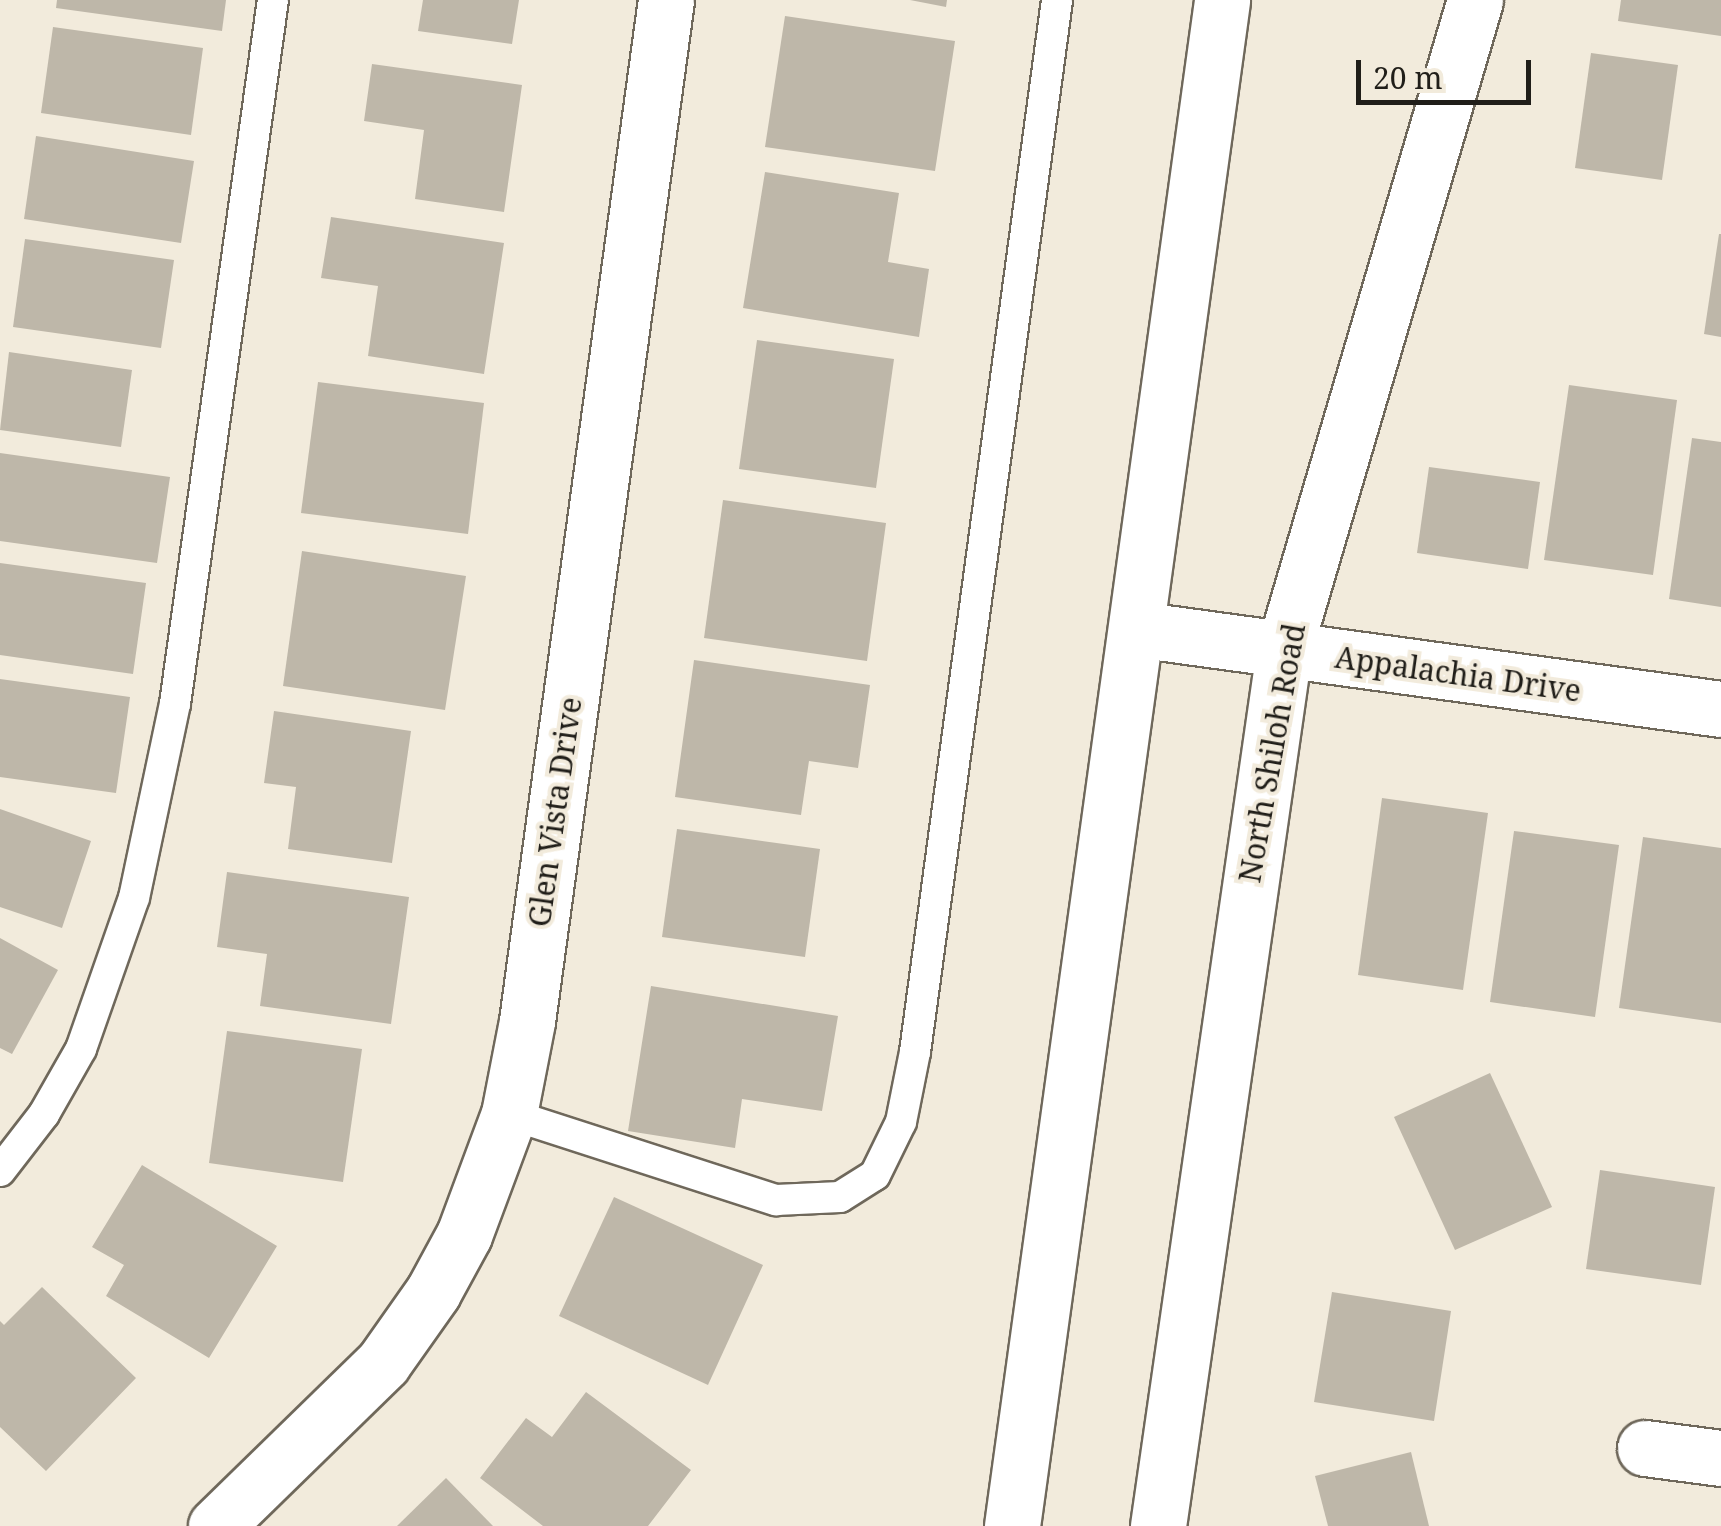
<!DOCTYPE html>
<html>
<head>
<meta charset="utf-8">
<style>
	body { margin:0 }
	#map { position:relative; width:1721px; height:1526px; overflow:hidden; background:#f2ebdc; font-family:"Noto Serif",serif }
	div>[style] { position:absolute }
	.building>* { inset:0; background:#beb7a9 }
	.roads { filter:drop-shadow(2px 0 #6f685b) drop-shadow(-2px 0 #6f685b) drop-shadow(0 2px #6f685b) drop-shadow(0 -2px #6f685b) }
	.service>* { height:30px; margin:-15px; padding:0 15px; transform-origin:15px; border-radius:15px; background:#fff }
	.minor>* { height:55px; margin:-27.5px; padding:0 27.5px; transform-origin:27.5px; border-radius:27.5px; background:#fff }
	.secondary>* { height:55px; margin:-27.5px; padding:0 27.5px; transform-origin:27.5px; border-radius:27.5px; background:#fff }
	span { translate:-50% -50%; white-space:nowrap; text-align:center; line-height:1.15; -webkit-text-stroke:8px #f2ebdc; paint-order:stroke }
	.street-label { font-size:30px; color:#201e19 }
	.scale { position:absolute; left:1356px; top:60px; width:175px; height:45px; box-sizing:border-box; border:5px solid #201e19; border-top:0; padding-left:12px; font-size:30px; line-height:35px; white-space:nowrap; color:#201e19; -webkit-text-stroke:8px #f2ebdc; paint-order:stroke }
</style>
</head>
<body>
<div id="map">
	<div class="building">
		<div style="clip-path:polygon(57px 0,226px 0,222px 31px,56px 8px)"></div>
		<div style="clip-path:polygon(423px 0,519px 0,512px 44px,418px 31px)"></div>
		<div style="clip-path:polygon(910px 0,947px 0,946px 7px)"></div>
		<div style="clip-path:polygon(1621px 0,1721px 0,1721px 36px,1618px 21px)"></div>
		<div style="clip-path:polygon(785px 16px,955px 41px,935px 171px,765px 147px)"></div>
		<div style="clip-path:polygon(53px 27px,203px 48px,191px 135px,41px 113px)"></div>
		<div style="clip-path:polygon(1591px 53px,1678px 65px,1662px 180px,1575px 168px)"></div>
		<div style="clip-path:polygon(372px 64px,522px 85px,504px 212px,415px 199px,424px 130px,364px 121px)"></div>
		<div style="clip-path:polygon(36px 136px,194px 161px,181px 243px,24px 219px)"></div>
		<div style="clip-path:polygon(765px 172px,899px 193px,888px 262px,929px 269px,919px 337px,743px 308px)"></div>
		<div style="clip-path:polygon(331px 217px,504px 243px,484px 374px,368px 356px,378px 286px,321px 278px)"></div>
		<div style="clip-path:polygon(1719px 234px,1721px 234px,1721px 337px,1704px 334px)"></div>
		<div style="clip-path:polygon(25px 239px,174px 260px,161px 348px,13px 327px)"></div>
		<div style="clip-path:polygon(757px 340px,894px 359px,876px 488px,739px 469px)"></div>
		<div style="clip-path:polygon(9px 352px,132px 370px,121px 447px,0 430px)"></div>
		<div style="clip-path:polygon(318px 382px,484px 403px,468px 534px,301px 513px)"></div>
		<div style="clip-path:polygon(1569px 385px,1677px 400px,1653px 575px,1544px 560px)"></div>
		<div style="clip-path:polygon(1692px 438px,1721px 442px,1721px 607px,1669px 599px)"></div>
		<div style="clip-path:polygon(0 453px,170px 477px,157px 563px,0 541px)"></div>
		<div style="clip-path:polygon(1429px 467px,1540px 482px,1528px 569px,1417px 553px)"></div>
		<div style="clip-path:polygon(723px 500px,886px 523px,867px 661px,704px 638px)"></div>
		<div style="clip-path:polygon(302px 551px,466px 576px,445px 710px,283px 686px)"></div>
		<div style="clip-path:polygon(0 563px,146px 583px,133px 674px,0 655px)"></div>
		<div style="clip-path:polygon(694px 660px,870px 685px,858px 768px,809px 761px,801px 815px,675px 797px)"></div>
		<div style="clip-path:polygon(0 679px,130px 697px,116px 793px,0 777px)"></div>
		<div style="clip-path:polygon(274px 711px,411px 731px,392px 863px,288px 849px,296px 787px,264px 783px)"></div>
		<div style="clip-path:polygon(1382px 798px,1488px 813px,1463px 990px,1358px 975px)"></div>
		<div style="clip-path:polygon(0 809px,91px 841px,62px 928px,0 907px)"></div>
		<div style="clip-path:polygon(677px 829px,820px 849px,805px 957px,662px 937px)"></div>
		<div style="clip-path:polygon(1514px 831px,1619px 845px,1595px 1017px,1490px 1002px)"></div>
		<div style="clip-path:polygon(1643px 837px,1721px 848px,1721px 1023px,1619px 1008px)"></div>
		<div style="clip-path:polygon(227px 872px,409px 897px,391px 1024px,260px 1006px,267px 954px,217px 947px)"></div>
		<div style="clip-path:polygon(0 938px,58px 970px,12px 1054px,0 1048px)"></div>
		<div style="clip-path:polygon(651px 986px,838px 1016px,822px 1111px,742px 1099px,735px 1148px,628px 1131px)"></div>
		<div style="clip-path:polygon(227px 1031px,362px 1049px,343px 1182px,209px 1163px)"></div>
		<div style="clip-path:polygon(1490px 1073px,1552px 1207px,1455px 1250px,1394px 1117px)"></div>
		<div style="clip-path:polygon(142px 1165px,277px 1246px,209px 1358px,106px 1296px,124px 1265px,92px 1247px)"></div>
		<div style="clip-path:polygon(1600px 1170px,1715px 1187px,1701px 1285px,1586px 1269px)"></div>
		<div style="clip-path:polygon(614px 1197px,763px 1265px,708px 1385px,559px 1316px)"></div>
		<div style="clip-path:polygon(42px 1287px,136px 1378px,46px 1471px,0 1427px,0 1321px,4px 1325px)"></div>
		<div style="clip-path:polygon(1332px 1292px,1451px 1311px,1434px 1421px,1314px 1402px)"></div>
		<div style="clip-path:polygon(586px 1392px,691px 1470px,648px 1526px,543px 1526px,480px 1478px,526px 1418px,552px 1437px)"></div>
		<div style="clip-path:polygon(1411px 1452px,1429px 1526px,1328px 1526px,1315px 1476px)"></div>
		<div style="clip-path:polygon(446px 1478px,493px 1526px,397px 1526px)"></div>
	</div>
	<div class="roads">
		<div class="service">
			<div style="left:509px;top:1114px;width:281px;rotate:17.9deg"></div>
			<div style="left:776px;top:1200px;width:64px;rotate:-2.7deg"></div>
			<div style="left:840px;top:1197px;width:41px;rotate:-32.2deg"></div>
			<div style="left:875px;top:1175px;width:59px;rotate:-63.9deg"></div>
			<div style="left:901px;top:1122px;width:71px;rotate:-78.7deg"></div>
			<div style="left:915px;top:1052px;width:1062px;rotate:-82.31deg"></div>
			<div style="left:0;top:1171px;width:72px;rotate:-52.3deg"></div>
			<div style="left:44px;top:1114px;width:75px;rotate:-60.4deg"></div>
			<div style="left:81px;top:1049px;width:160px;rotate:-70.7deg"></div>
			<div style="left:134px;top:898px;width:198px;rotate:-78.1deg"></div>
			<div style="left:175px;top:704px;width:711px;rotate:-82.08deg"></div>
		</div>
		<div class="minor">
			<div style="left:1136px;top:629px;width:590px;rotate:7.79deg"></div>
			<div style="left:1645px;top:1448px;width:77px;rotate:7.5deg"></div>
			<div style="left:216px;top:1526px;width:233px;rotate:-44.3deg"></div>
			<div style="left:383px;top:1363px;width:87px;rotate:-54.8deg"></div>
			<div style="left:433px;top:1292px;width:65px;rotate:-61.5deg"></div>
			<div style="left:464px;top:1235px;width:129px;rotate:-69.6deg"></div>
			<div style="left:509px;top:1114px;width:95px;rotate:-79deg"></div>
			<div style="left:527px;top:1021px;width:1030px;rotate:-82.25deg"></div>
		</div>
		<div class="secondary">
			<div style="left:1012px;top:1526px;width:1540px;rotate:-82.16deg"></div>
			<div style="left:1158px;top:1526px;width:885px;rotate:-81.81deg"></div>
			<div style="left:1284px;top:650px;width:677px;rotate:-73.62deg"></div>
		</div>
	</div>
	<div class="street-label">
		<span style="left:1458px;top:674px;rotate:8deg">Appalachia Drive</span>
		<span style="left:1272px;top:753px;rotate:-80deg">North Shiloh Road</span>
		<span style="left:555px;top:812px;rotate:-82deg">Glen Vista Drive</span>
	</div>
	<div class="scale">20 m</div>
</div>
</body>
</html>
